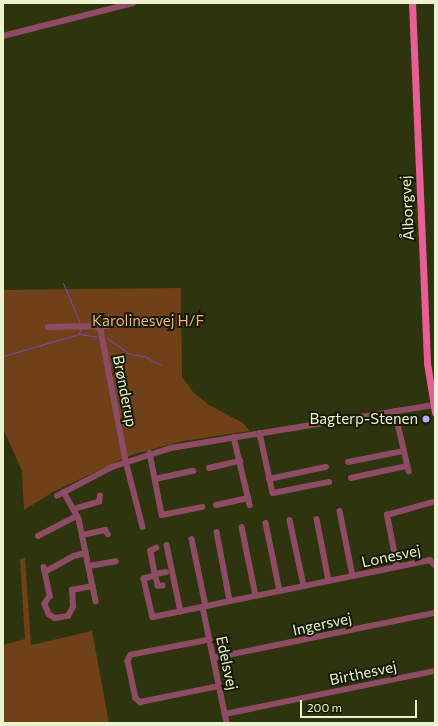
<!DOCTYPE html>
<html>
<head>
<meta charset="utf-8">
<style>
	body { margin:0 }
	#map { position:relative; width:438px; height:726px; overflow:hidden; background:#2e340d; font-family:Commissioner,sans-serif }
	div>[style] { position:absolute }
	.green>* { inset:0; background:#704119 }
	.stream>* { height:1px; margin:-0.5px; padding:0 0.5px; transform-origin:0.5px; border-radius:0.5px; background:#704caf }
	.minor>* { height:5.5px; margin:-2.75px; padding:0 2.75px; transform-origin:2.75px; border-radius:2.75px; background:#8e4b64 }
	.major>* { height:7px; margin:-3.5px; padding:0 3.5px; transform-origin:3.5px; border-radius:3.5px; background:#e95e97 }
	.dots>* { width:11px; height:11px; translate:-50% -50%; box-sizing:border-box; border:2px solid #161b00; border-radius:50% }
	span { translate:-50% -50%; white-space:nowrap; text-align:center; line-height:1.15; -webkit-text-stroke:4px #161b00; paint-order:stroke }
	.street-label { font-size:15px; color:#ebf3ce }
	.park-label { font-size:15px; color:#f5ae78 }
	.poi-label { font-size:15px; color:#ebf3ce }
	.right { translate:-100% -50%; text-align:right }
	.frame { position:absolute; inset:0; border:4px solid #ebf3ce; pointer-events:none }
	.scale { position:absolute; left:300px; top:700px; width:117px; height:18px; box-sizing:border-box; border:2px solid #ebf3ce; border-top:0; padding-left:5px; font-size:12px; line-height:14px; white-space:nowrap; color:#ebf3ce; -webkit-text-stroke:3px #161b00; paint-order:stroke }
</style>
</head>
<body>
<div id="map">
	<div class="green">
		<div style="clip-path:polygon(181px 288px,182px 377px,193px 392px,209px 405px,243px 423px,250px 431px,183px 441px,131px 455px,53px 492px,24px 510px,22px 471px,3px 428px,3px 290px)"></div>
		<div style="clip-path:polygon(25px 558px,31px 645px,92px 631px,109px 723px,4px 723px,3px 645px,25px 639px,20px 559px)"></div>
	</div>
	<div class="stream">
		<div style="left:3px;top:88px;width:5px;rotate:90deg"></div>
		<div style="left:63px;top:283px;width:43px;rotate:67deg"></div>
		<div style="left:79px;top:334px;width:5px;rotate:-79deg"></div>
		<div style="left:107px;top:338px;width:28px;rotate:35deg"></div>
		<div style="left:130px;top:354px;width:14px;rotate:8deg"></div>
		<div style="left:144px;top:356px;width:19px;rotate:28deg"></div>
		<div style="left:3px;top:356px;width:79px;rotate:-16.1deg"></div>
		<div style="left:79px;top:334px;width:18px;rotate:9deg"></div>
	</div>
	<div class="minor">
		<div style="left:3px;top:36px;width:134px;rotate:-14.2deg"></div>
		<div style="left:48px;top:327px;width:60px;rotate:-1deg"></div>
		<div style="left:97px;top:327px;width:5px;rotate:37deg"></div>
		<div style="left:101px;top:330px;width:133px;rotate:79.2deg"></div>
		<div style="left:126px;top:461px;width:68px;rotate:75.6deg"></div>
		<div style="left:395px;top:411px;width:62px;rotate:76.9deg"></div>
		<div style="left:260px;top:433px;width:61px;rotate:77.8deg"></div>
		<div style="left:273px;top:493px;width:57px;rotate:-11.1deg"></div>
		<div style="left:234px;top:437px;width:70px;rotate:76.8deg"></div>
		<div style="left:150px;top:453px;width:63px;rotate:79deg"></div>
		<div style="left:162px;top:515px;width:41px;rotate:-11.3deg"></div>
		<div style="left:348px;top:462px;width:57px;rotate:-11.1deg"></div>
		<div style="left:209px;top:468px;width:32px;rotate:-13deg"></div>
		<div style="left:351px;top:478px;width:57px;rotate:-12.1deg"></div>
		<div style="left:155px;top:479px;width:39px;rotate:-12deg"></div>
		<div style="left:269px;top:479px;width:58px;rotate:-11.9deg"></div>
		<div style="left:64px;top:492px;width:31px;rotate:61deg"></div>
		<div style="left:79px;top:519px;width:84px;rotate:78.3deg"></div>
		<div style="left:57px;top:496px;width:62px;rotate:-27.8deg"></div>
		<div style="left:112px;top:467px;width:62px;rotate:-17.9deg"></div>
		<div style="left:171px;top:448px;width:266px;rotate:-9.3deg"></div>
		<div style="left:216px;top:505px;width:33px;rotate:-12deg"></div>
		<div style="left:74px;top:509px;width:26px;rotate:-16deg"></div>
		<div style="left:99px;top:502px;width:6px;rotate:-81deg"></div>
		<div style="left:340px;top:511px;width:66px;rotate:78.7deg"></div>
		<div style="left:317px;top:519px;width:63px;rotate:79deg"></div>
		<div style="left:290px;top:520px;width:67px;rotate:78deg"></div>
		<div style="left:266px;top:523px;width:69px;rotate:78.4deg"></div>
		<div style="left:242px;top:527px;width:70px;rotate:78.5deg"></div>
		<div style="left:217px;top:532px;width:70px;rotate:79.3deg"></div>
		<div style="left:82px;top:535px;width:24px;rotate:-12deg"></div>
		<div style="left:105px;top:530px;width:5px;rotate:53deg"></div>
		<div style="left:38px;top:536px;width:44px;rotate:-27.1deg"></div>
		<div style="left:192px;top:539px;width:68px;rotate:78.2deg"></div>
		<div style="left:167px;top:545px;width:68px;rotate:78.2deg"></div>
		<div style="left:89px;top:566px;width:27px;rotate:-10deg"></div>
		<div style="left:44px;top:567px;width:30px;rotate:78deg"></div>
		<div style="left:50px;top:596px;width:9px;rotate:122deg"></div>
		<div style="left:45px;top:604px;width:11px;rotate:68deg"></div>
		<div style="left:49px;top:614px;width:7px;rotate:34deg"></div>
		<div style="left:55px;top:618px;width:13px;rotate:-9deg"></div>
		<div style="left:68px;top:616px;width:10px;rotate:-61deg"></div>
		<div style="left:73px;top:607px;width:17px;rotate:-93deg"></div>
		<div style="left:72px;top:590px;width:21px;rotate:-11deg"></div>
		<div style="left:397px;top:567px;width:53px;rotate:-100.9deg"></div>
		<div style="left:387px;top:515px;width:48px;rotate:-15.8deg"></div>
		<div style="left:45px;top:572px;width:33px;rotate:-29deg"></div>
		<div style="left:74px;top:556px;width:12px;rotate:-14deg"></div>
		<div style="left:155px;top:574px;width:11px;rotate:-10deg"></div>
		<div style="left:155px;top:576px;width:25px;rotate:-101deg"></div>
		<div style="left:150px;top:551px;width:7px;rotate:-27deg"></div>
		<div style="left:163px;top:586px;width:5px;rotate:180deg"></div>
		<div style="left:158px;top:586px;width:10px;rotate:-107deg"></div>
		<div style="left:155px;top:576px;width:11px;rotate:165deg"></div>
		<div style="left:144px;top:579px;width:39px;rotate:77deg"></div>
		<div style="left:153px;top:617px;width:283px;rotate:-11.6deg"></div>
		<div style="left:430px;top:560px;width:7px;rotate:45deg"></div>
		<div style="left:203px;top:607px;width:118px;rotate:78.3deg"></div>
		<div style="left:210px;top:640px;width:80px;rotate:169.2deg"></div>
		<div style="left:131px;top:655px;width:7px;rotate:117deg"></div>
		<div style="left:128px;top:661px;width:38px;rotate:78deg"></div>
		<div style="left:136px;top:698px;width:6px;rotate:45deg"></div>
		<div style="left:140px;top:702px;width:81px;rotate:-11.4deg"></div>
		<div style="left:213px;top:658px;width:227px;rotate:-11.5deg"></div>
		<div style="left:225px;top:714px;width:214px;rotate:-11.6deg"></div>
	</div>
	<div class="major">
		<div style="left:412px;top:3px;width:360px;rotate:87.6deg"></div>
		<div style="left:427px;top:363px;width:50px;rotate:80.7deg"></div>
	</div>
	<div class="dots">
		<div style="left:426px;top:419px;background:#bfa9f4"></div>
	</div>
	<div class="street-label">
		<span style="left:407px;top:208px;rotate:-93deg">Ålborgvej</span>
		<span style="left:125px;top:391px;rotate:79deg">Brønderup</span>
		<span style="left:391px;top:556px;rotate:-12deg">Lonesvej</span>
		<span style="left:322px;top:624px;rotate:-12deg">Ingersvej</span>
		<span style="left:227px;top:663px;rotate:78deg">Edelsvej</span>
		<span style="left:363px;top:673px;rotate:-12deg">Birthesvej</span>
	</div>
	<div class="park-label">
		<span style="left:148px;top:321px">Karolinesvej H/F</span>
	</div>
	<div class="poi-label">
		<span class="right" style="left:418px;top:419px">Bagterp-Stenen</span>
	</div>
	<div class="frame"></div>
	<div class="scale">200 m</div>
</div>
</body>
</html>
